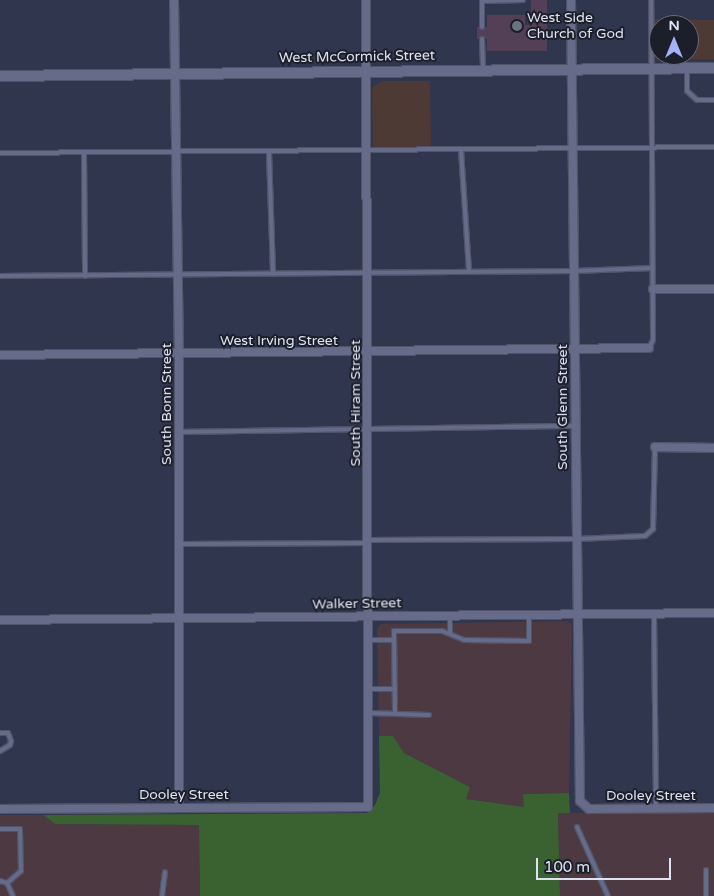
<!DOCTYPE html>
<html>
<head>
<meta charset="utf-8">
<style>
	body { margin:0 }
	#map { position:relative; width:714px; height:896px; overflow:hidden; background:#31364f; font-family:"Varela Round",sans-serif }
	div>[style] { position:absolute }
	.commercial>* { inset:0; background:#4e3a35 }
	.industrial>* { inset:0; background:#4c3942 }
	.green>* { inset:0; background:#3a6230 }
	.building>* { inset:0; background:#544056 }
	.roads { filter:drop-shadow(1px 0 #505469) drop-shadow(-1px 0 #505469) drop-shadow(0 1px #505469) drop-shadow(0 -1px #505469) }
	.lane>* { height:4px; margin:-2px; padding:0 2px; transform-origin:2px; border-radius:2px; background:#656b88 }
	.street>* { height:8px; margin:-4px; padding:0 4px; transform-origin:4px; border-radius:4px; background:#656b88 }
	.secondary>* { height:10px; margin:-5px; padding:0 5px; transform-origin:5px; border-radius:5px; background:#656b88 }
	.dots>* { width:14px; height:14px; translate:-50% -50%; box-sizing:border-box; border:2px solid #1c1e2a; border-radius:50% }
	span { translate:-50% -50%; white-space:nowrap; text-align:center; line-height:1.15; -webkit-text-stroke:4px #1c1e2a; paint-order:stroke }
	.poi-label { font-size:14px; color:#dee2f2 }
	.left { translate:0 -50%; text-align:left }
	.street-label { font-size:14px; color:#dee2f2 }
	.north { position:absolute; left:649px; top:15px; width:50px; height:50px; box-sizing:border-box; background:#1c1e2a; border:1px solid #6a6c7a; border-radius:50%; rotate:0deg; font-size:14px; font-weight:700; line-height:20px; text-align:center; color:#dee2f2 }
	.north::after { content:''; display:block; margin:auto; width:18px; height:22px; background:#a4b2fc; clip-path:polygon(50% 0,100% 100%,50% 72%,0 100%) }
	.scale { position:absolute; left:536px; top:858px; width:135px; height:22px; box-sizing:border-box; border:2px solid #dee2f2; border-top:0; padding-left:6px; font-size:15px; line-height:18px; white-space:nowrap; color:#dee2f2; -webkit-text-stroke:4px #1c1e2a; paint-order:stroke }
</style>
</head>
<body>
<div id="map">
	<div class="commercial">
		<div style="clip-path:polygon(evenodd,651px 19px,714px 20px,714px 59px,652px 59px,651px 19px,659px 25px,689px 25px,689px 55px,659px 55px,659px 25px)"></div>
		<div style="clip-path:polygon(382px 81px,430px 81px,431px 147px,373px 147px,372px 88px)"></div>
	</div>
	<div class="industrial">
		<div style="clip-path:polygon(567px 621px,572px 625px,569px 793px,524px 794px,524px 807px,466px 799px,470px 787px,404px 753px,393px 736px,379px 736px,377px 629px,381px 624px)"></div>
		<div style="clip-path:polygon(714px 812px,714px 896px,560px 896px,558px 813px)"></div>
		<div style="clip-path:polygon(0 815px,43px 815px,55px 824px,199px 825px,200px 896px,0 896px)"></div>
	</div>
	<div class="green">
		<div style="clip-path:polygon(379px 736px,393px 736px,404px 753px,470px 787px,466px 799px,524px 807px,523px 794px,569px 793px,570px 813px,558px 813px,560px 896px,200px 896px,199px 825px,55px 824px,43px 815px,367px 813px,375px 805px,380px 793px)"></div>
	</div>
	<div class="building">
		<div style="clip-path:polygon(531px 0,547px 0,547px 51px,487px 51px,487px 39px,477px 39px,477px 27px,487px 27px,487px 15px,525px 15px,525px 25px,531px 25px)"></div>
	</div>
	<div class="roads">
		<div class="lane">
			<div style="left:482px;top:1px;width:41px;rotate:-1.4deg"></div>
			<div style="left:482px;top:27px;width:27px;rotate:-90deg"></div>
			<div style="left:482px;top:39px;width:31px;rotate:88deg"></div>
			<div style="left:687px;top:68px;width:23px;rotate:90deg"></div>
			<div style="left:687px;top:91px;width:13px;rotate:42deg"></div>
			<div style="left:697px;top:100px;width:17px"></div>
			<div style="left:461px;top:150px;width:122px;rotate:86.2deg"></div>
			<div style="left:269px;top:152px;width:122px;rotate:88.1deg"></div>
			<div style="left:0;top:153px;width:714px;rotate:-0.48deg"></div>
			<div style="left:84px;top:153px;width:123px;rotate:89.5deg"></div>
			<div style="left:0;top:276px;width:574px;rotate:-0.5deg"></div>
			<div style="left:574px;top:271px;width:79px;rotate:-2.2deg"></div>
			<div style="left:649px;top:348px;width:9px;rotate:-63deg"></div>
			<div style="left:653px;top:340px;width:340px;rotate:-90.3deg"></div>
			<div style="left:179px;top:432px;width:397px;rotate:-0.9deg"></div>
			<div style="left:369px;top:540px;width:207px;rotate:-0.3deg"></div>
			<div style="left:576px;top:539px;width:69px;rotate:-2.5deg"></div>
			<div style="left:645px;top:536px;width:11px;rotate:-41deg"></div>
			<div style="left:653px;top:529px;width:82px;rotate:-88.6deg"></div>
			<div style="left:180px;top:544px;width:187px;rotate:-0.3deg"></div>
			<div style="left:654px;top:614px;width:194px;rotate:89.4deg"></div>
			<div style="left:450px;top:615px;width:19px;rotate:90deg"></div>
			<div style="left:369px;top:640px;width:25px"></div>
			<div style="left:369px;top:689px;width:26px"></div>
			<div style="left:369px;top:713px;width:60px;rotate:1.9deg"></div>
			<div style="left:395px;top:713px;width:82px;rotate:-90.7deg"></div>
			<div style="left:394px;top:631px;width:48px"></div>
			<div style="left:442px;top:631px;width:24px;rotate:22deg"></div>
			<div style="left:464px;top:640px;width:65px;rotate:0.9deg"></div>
			<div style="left:529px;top:641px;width:26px;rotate:-90deg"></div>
			<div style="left:0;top:733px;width:8px"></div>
			<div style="left:8px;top:733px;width:9px;rotate:69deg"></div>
			<div style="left:11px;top:741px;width:4px;rotate:104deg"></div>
			<div style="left:10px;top:745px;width:12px;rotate:149deg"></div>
			<div style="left:577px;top:827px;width:76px;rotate:65.8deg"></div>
			<div style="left:0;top:829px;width:20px"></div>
			<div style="left:20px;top:829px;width:42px;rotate:88.6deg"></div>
			<div style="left:21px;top:871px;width:18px;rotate:139deg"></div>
			<div style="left:0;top:881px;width:7px;rotate:16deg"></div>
			<div style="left:7px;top:883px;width:14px;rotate:65deg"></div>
			<div style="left:162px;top:896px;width:24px;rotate:-83deg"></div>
			<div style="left:706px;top:896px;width:26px;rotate:-90deg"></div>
		</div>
		<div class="street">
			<div style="left:174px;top:0;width:354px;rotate:89.2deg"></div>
			<div style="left:179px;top:354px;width:453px;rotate:90deg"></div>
			<div style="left:571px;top:0;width:801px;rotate:89.36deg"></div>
			<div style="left:580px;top:801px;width:12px;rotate:42deg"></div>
			<div style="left:589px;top:809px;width:125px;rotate:-0.5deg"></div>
			<div style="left:653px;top:289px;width:61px"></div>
			<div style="left:0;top:355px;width:649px;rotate:-0.62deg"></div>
			<div style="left:655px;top:447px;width:59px;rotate:1deg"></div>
			<div style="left:0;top:620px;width:714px;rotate:-0.56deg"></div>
			<div style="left:0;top:809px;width:368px;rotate:-0.3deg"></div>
			<div style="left:368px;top:807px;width:807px;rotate:-90.14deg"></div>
		</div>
		<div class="secondary">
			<div style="left:0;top:76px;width:714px;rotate:-0.64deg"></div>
		</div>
	</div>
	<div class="dots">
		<div style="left:517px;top:26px;background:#6b7280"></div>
	</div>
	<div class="poi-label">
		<span class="left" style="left:527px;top:26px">West Side<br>Church of God</span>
	</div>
	<div class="street-label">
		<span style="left:357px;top:57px;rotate:-1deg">West McCormick Street</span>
		<span style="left:279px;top:341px">West Irving Street</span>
		<span style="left:356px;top:403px;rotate:-90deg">South Hiram Street</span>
		<span style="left:167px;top:404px;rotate:-90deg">South Bonn Street</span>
		<span style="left:563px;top:407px;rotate:-90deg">South Glenn Street</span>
		<span style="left:357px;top:604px;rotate:-1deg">Walker Street</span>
		<span style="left:184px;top:795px">Dooley Street</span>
		<span style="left:651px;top:796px">Dooley Street</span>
	</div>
	<div class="north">N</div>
	<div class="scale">100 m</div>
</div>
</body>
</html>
